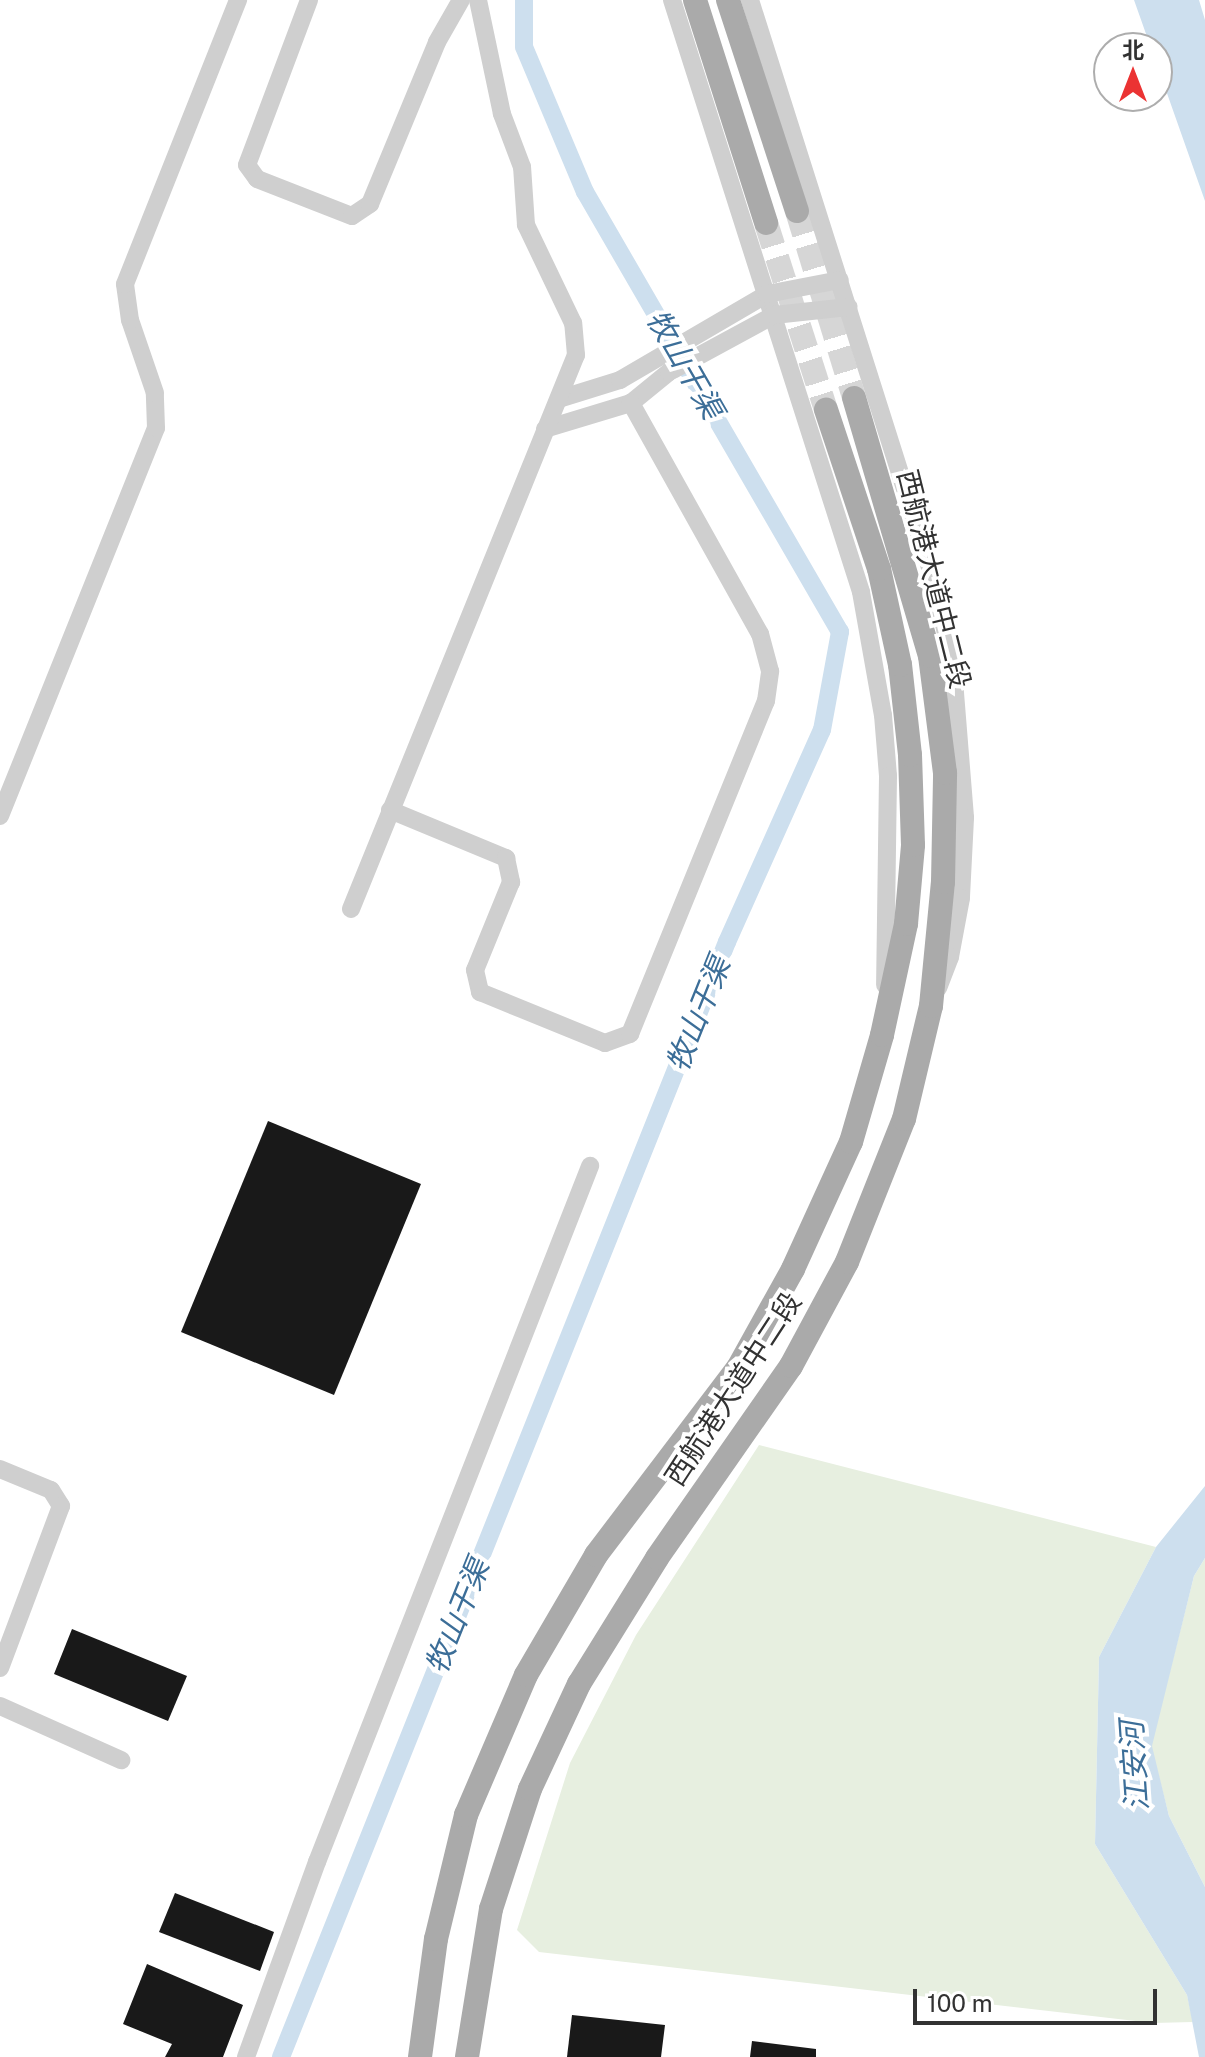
<!DOCTYPE html>
<html>
<head>
<meta charset="utf-8">
<style>
	body { margin:0 }
	#map { position:relative; width:1205px; height:2057px; overflow:hidden; background:#fff; font-family:"Public Sans","Noto Sans SC",sans-serif }
	div>[style] { position:absolute }
	.green>* { inset:0; background:#e7efe0 }
	.water>* { inset:0; background:#cddfee }
	.canal>* { height:18px; margin:-9px; padding:0 9px; transform-origin:9px; border-radius:9px; background:#cddfee }
	.building>* { inset:0; background:#191919 }
	.major-tunnel>* { height:24px; margin-top:-12px; transform-origin:0; background:repeating-linear-gradient(90deg,#d6d6d6 0 24px,transparent 0 36px) }
	.minor>* { height:18px; margin:-9px; padding:0 9px; transform-origin:9px; border-radius:9px; background:#cfcfcf }
	.major>* { height:24px; margin:-12px; padding:0 12px; transform-origin:12px; border-radius:12px; background:#aaa }
	span { translate:-50% -50%; white-space:nowrap; text-align:center; line-height:1.15; -webkit-text-stroke:8px #fff; paint-order:stroke }
	.street-label { font-size:28px; color:#323232 }
	.water-label { font-size:30px; color:#3c6e98; font-style:italic }
	.north { position:absolute; left:1093px; top:32px; width:80px; height:80px; box-sizing:border-box; background:#fff; border:2px solid #adadad; border-radius:50%; rotate:0deg; font-size:22px; font-weight:700; line-height:32px; text-align:center; color:#323232 }
	.north::after { content:''; display:block; margin:auto; width:28px; height:36px; background:#eb3333; clip-path:polygon(50% 0,100% 100%,50% 72%,0 100%) }
	.scale { position:absolute; left:913px; top:1989px; width:244px; height:36px; box-sizing:border-box; border:4px solid #323232; border-top:0; padding-left:10px; font-size:24px; line-height:28px; white-space:nowrap; color:#323232; -webkit-text-stroke:6px #fff; paint-order:stroke }
</style>
</head>
<body>
<div id="map">
	<div class="green">
		<div style="clip-path:polygon(759px 1445px,1156px 1547px,1099px 1657px,1095px 1844px,1187px 1995px,1193px 2022px,1153px 2023px,539px 1952px,517px 1930px,570px 1763px,636px 1635px)"></div>
		<div style="clip-path:polygon(1205px 1558px,1205px 1887px,1169px 1816px,1151px 1746px,1194px 1576px)"></div>
	</div>
	<div class="water">
		<div style="clip-path:polygon(1134px 0,1199px 0,1205px 20px,1205px 201px,1157px 65px,1157px 48px,1151px 48px)"></div>
		<div style="clip-path:polygon(1205px 1486px,1205px 1558px,1194px 1576px,1152px 1746px,1169px 1816px,1205px 1887px,1205px 2057px,1199px 2057px,1187px 1995px,1095px 1844px,1099px 1657px,1156px 1547px)"></div>
	</div>
	<div class="canal">
		<div style="left:281px;top:2057px;width:1201px;rotate:-68.2deg"></div>
		<div style="left:727px;top:942px;width:232px;rotate:-65.9deg"></div>
		<div style="left:822px;top:730px;width:100px;rotate:-79.6deg"></div>
		<div style="left:840px;top:632px;width:509px;rotate:-120.09deg"></div>
		<div style="left:585px;top:192px;width:157px;rotate:-112.8deg"></div>
		<div style="left:524px;top:47px;width:47px;rotate:-90deg"></div>
	</div>
	<div class="building">
		<div style="clip-path:polygon(268px 1121px,421px 1184px,334px 1395px,181px 1332px)"></div>
		<div style="clip-path:polygon(72px 1629px,187px 1676px,168px 1721px,54px 1674px)"></div>
		<div style="clip-path:polygon(175px 1893px,274px 1932px,260px 1971px,159px 1932px)"></div>
		<div style="clip-path:polygon(147px 1964px,243px 2005px,223px 2057px,165px 2057px,172px 2044px,123px 2024px)"></div>
		<div style="clip-path:polygon(572px 2015px,665px 2025px,661px 2057px,567px 2057px)"></div>
		<div style="clip-path:polygon(752px 2041px,816px 2049px,816px 2057px,750px 2057px)"></div>
	</div>
	<div class="major-tunnel">
		<div style="left:797px;top:211px;width:195px;rotate:73deg"></div>
		<div style="left:766px;top:223px;width:196px;rotate:72.2deg"></div>
	</div>
	<div class="minor">
		<div style="left:309px;top:0;width:176px;rotate:110.6deg"></div>
		<div style="left:247px;top:165px;width:17px;rotate:54deg"></div>
		<div style="left:257px;top:179px;width:102px;rotate:21.3deg"></div>
		<div style="left:352px;top:216px;width:22px;rotate:-34deg"></div>
		<div style="left:370px;top:204px;width:175px;rotate:-67.5deg"></div>
		<div style="left:437px;top:42px;width:48px;rotate:-60.3deg"></div>
		<div style="left:672px;top:0;width:621px;rotate:72.29deg"></div>
		<div style="left:861px;top:592px;width:125px;rotate:79.9deg"></div>
		<div style="left:883px;top:715px;width:61px;rotate:85.3deg"></div>
		<div style="left:888px;top:776px;width:209px;rotate:90.8deg"></div>
		<div style="left:750px;top:0;width:619px;rotate:72.41deg"></div>
		<div style="left:937px;top:590px;width:80px;rotate:78.4deg"></div>
		<div style="left:953px;top:668px;width:150px;rotate:85.4deg"></div>
		<div style="left:965px;top:818px;width:80px;rotate:92.9deg"></div>
		<div style="left:961px;top:898px;width:60px;rotate:100.6deg"></div>
		<div style="left:950px;top:957px;width:33px;rotate:111deg"></div>
		<div style="left:559px;top:399px;width:64px;rotate:-17.3deg"></div>
		<div style="left:620px;top:380px;width:170px;rotate:-30.3deg"></div>
		<div style="left:767px;top:294px;width:74px;rotate:-10.9deg"></div>
		<div style="left:545px;top:429px;width:90px;rotate:-16.8deg"></div>
		<div style="left:631px;top:403px;width:49px;rotate:-39.2deg"></div>
		<div style="left:669px;top:372px;width:119px;rotate:-28.5deg"></div>
		<div style="left:774px;top:315px;width:75px;rotate:-6.1deg"></div>
		<div style="left:390px;top:810px;width:126px;rotate:22.5deg"></div>
		<div style="left:506px;top:858px;width:25px;rotate:78deg"></div>
		<div style="left:511px;top:882px;width:95px;rotate:112.2deg"></div>
		<div style="left:475px;top:970px;width:23px;rotate:77deg"></div>
		<div style="left:480px;top:992px;width:135px;rotate:22.2deg"></div>
		<div style="left:605px;top:1043px;width:27px;rotate:-20deg"></div>
		<div style="left:630px;top:1034px;width:360px;rotate:-67.8deg"></div>
		<div style="left:766px;top:701px;width:30px;rotate:-82deg"></div>
		<div style="left:770px;top:671px;width:38px;rotate:-105deg"></div>
		<div style="left:760px;top:634px;width:265px;rotate:-119.2deg"></div>
		<div style="left:0;top:816px;width:418px;rotate:-68.1deg"></div>
		<div style="left:156px;top:428px;width:35px;rotate:-92deg"></div>
		<div style="left:155px;top:393px;width:77px;rotate:-108.9deg"></div>
		<div style="left:130px;top:320px;width:36px;rotate:-98deg"></div>
		<div style="left:125px;top:284px;width:306px;rotate:-68.3deg"></div>
		<div style="left:351px;top:909px;width:598px;rotate:-67.9deg"></div>
		<div style="left:576px;top:355px;width:32px;rotate:-95deg"></div>
		<div style="left:573px;top:323px;width:109px;rotate:-115.6deg"></div>
		<div style="left:526px;top:225px;width:58px;rotate:-93.9deg"></div>
		<div style="left:522px;top:167px;width:57px;rotate:-110.7deg"></div>
		<div style="left:502px;top:114px;width:116px;rotate:-101.9deg"></div>
		<div style="left:0;top:1469px;width:55px;rotate:22.4deg"></div>
		<div style="left:51px;top:1490px;width:19px;rotate:58deg"></div>
		<div style="left:61px;top:1506px;width:173px;rotate:110.6deg"></div>
		<div style="left:0;top:1706px;width:133px;rotate:24.1deg"></div>
		<div style="left:246px;top:2057px;width:208px;rotate:-70deg"></div>
		<div style="left:317px;top:1862px;width:748px;rotate:-68.58deg"></div>
	</div>
	<div class="major">
		<div style="left:695px;top:0;width:234px;rotate:72.3deg"></div>
		<div style="left:728px;top:0;width:222px;rotate:71.9deg"></div>
		<div style="left:420px;top:2057px;width:119px;rotate:-82.3deg"></div>
		<div style="left:436px;top:1939px;width:128px;rotate:-76.4deg"></div>
		<div style="left:466px;top:1815px;width:152px;rotate:-66.8deg"></div>
		<div style="left:526px;top:1675px;width:139px;rotate:-59.7deg"></div>
		<div style="left:596px;top:1555px;width:235px;rotate:-52.8deg"></div>
		<div style="left:738px;top:1368px;width:113px;rotate:-60.9deg"></div>
		<div style="left:793px;top:1269px;width:140px;rotate:-65.5deg"></div>
		<div style="left:851px;top:1142px;width:111px;rotate:-73.8deg"></div>
		<div style="left:882px;top:1035px;width:114px;rotate:-77.8deg"></div>
		<div style="left:906px;top:924px;width:79px;rotate:-84.9deg"></div>
		<div style="left:913px;top:845px;width:90px;rotate:-91.9deg"></div>
		<div style="left:910px;top:755px;width:91px;rotate:-96.3deg"></div>
		<div style="left:900px;top:665px;width:98px;rotate:-102.3deg"></div>
		<div style="left:879px;top:569px;width:168px;rotate:-108.4deg"></div>
		<div style="left:467px;top:2057px;width:150px;rotate:-80.8deg"></div>
		<div style="left:491px;top:1909px;width:126px;rotate:-72deg"></div>
		<div style="left:530px;top:1789px;width:116px;rotate:-65deg"></div>
		<div style="left:579px;top:1684px;width:148px;rotate:-58.2deg"></div>
		<div style="left:657px;top:1558px;width:234px;rotate:-55.1deg"></div>
		<div style="left:791px;top:1366px;width:118px;rotate:-61.7deg"></div>
		<div style="left:847px;top:1262px;width:154px;rotate:-68.3deg"></div>
		<div style="left:904px;top:1119px;width:116px;rotate:-76.6deg"></div>
		<div style="left:931px;top:1006px;width:125px;rotate:-84.5deg"></div>
		<div style="left:943px;top:882px;width:109px;rotate:-88.9deg"></div>
		<div style="left:945px;top:773px;width:118px;rotate:-97.3deg"></div>
		<div style="left:930px;top:656px;width:269px;rotate:-106.4deg"></div>
	</div>
	<div class="street-label">
		<span style="left:934px;top:579px;rotate:76deg">西航港大道中二段</span>
		<span style="left:733px;top:1389px;rotate:-57deg">西航港大道中二段</span>
	</div>
	<div class="water-label">
		<span style="left:685px;top:364px;rotate:60deg">牧山干渠</span>
		<span style="left:698px;top:1014px;rotate:-68deg">牧山干渠</span>
		<span style="left:457px;top:1616px;rotate:-68deg">牧山干渠</span>
		<span style="left:1134px;top:1766px;rotate:-94deg">江安河</span>
	</div>
	<div class="north">北</div>
	<div class="scale">100 m</div>
</div>
</body>
</html>
